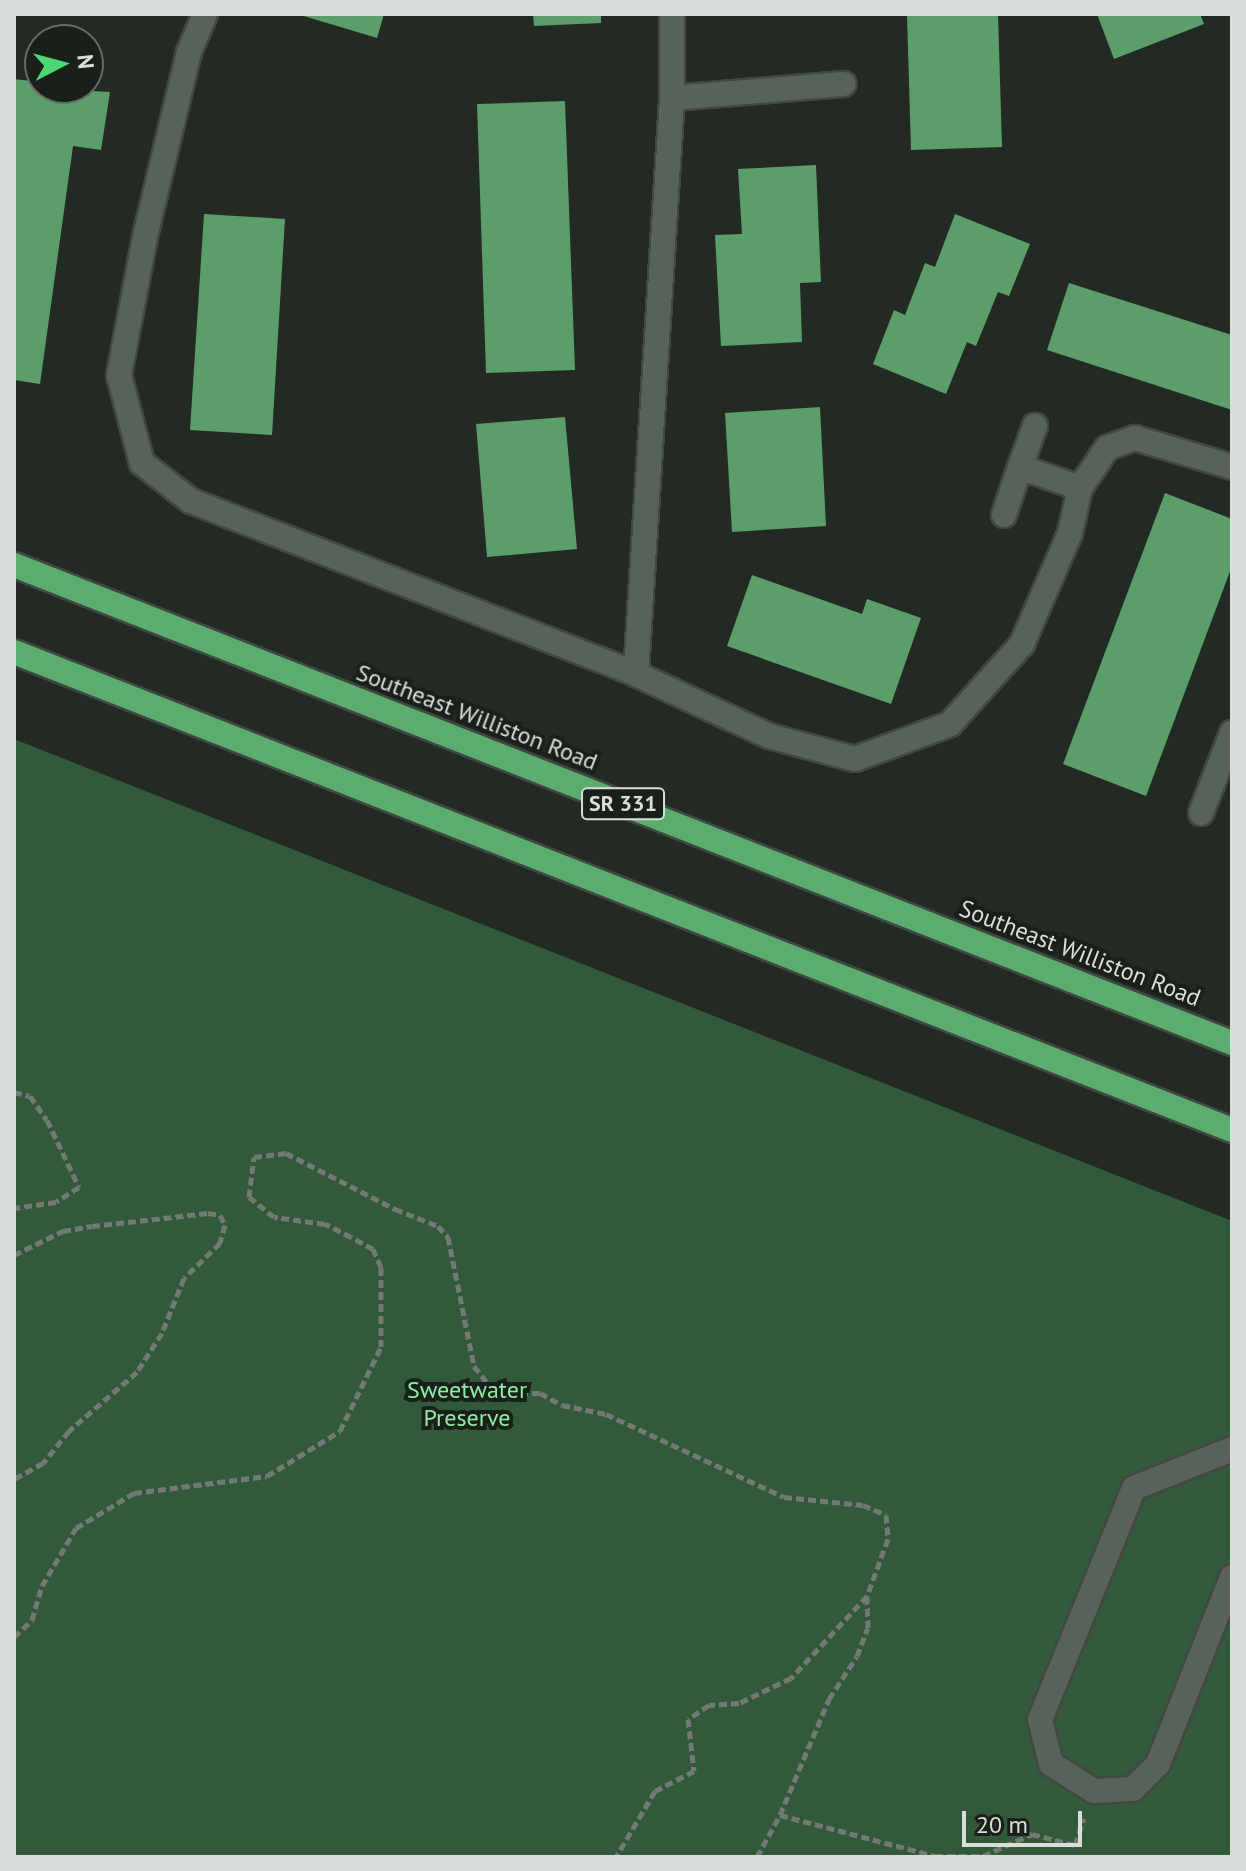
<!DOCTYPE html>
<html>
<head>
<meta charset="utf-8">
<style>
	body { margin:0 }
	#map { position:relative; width:1246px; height:1871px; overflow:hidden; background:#232a24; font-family:"PT Sans",sans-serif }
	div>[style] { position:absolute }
	.green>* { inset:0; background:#32593a }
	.building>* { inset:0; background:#5b9e6a }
	.path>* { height:5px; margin-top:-2.5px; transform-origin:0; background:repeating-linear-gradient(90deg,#737974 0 8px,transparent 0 12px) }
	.roads { filter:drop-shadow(2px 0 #414842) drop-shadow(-2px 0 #414842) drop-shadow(0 2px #414842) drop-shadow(0 -2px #414842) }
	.minor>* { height:24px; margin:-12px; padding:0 12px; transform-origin:12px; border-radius:12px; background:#59625a }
	.highway>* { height:24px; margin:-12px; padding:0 12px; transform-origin:12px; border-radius:12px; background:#5aad6e }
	span { translate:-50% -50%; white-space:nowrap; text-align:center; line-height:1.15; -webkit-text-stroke:8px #19201a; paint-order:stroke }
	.shield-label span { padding:2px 6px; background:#19201a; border:2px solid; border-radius:6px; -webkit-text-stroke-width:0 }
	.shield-label { font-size:22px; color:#d9deda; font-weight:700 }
	.street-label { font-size:24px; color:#d9deda }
	.park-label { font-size:24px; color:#8feaa2 }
	.frame { position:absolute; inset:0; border:16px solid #d9deda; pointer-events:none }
	.north { position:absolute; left:24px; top:24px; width:80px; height:80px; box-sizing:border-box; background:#19201a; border:2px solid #666c67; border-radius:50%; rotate:84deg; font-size:22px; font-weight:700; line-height:32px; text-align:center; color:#d9deda }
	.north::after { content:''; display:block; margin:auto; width:28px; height:36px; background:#4ed675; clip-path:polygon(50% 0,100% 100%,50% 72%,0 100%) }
	.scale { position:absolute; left:962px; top:1811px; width:120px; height:36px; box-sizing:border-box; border:4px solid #d9deda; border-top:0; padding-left:10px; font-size:24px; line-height:28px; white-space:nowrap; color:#d9deda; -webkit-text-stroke:6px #19201a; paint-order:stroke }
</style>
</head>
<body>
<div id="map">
	<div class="green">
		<div style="clip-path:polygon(14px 739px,1232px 1221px,1232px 1857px,14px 1857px)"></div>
	</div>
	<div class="building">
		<div style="clip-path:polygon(297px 14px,384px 14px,377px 38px)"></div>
		<div style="clip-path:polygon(533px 14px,601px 14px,601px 23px,534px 26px)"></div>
		<div style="clip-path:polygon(942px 14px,998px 14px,1002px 147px,911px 150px,907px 15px)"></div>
		<div style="clip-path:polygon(1097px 14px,1200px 14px,1204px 24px,1114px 59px)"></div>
		<div style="clip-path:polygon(14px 79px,40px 82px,40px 88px,110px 92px,101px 150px,73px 146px,40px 384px,14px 380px)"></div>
		<div style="clip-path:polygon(565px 101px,575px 370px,486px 373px,477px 104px)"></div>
		<div style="clip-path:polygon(816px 165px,821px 282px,800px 283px,802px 342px,721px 346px,715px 235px,742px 234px,738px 169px)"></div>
		<div style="clip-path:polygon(204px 214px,285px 219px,272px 435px,190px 430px)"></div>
		<div style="clip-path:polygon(955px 214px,1030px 244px,1009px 296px,998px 292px,976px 346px,967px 342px,946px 394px,873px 364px,894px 310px,905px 315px,925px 263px,935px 267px)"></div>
		<div style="clip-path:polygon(1069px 283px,1232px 335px,1232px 410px,1047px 350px)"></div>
		<div style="clip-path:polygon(820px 407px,826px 526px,732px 532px,725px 413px)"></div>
		<div style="clip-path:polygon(565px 417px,577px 549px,487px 557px,476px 424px)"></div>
		<div style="clip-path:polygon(1165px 493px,1232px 519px,1232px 566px,1146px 796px,1063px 764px)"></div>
		<div style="clip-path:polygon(752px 575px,862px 614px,867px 599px,921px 618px,891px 704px,727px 646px)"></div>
	</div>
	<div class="path">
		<div style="left:14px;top:1092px;width:16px;rotate:14deg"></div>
		<div style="left:30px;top:1096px;width:29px;rotate:55deg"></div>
		<div style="left:47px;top:1120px;width:74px;rotate:64.5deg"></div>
		<div style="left:79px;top:1187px;width:27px;rotate:147deg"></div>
		<div style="left:56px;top:1202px;width:42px;rotate:171.9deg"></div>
		<div style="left:14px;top:1255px;width:55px;rotate:-26.1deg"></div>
		<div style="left:63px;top:1231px;width:29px;rotate:-10deg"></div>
		<div style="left:92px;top:1226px;width:117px;rotate:-6.4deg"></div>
		<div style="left:208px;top:1213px;width:12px;rotate:9deg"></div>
		<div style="left:220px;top:1215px;width:11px;rotate:63deg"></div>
		<div style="left:225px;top:1225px;width:19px;rotate:106deg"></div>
		<div style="left:220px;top:1243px;width:50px;rotate:135.8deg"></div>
		<div style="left:184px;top:1278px;width:59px;rotate:111.8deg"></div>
		<div style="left:162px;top:1333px;width:46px;rotate:122.7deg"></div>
		<div style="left:137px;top:1372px;width:90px;rotate:139.1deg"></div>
		<div style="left:69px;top:1431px;width:41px;rotate:129.1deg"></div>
		<div style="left:43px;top:1463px;width:33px;rotate:151deg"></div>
		<div style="left:14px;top:1637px;width:25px;rotate:-43deg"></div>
		<div style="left:32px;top:1620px;width:35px;rotate:-74deg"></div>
		<div style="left:42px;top:1586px;width:67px;rotate:-59.6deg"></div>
		<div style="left:76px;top:1528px;width:68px;rotate:-31.1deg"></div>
		<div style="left:134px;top:1493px;width:134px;rotate:-7.3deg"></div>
		<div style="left:267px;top:1476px;width:86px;rotate:-31.7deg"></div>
		<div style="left:340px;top:1431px;width:93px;rotate:-64deg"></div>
		<div style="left:381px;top:1347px;width:80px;rotate:-90deg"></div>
		<div style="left:381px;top:1267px;width:20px;rotate:-114deg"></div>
		<div style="left:373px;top:1249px;width:25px;rotate:-151deg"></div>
		<div style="left:351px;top:1237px;width:29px;rotate:-153deg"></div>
		<div style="left:325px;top:1224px;width:51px;rotate:-172.2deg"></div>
		<div style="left:274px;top:1217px;width:32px;rotate:-141deg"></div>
		<div style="left:249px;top:1197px;width:40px;rotate:-82.9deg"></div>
		<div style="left:254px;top:1157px;width:32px;rotate:-7deg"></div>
		<div style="left:286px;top:1153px;width:123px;rotate:27.2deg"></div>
		<div style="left:395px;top:1209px;width:46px;rotate:21.6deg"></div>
		<div style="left:438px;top:1226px;width:15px;rotate:48deg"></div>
		<div style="left:448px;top:1237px;width:132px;rotate:78.6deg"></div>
		<div style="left:474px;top:1366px;width:36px;rotate:52deg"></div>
		<div style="left:496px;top:1394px;width:44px;rotate:-1.3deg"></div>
		<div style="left:540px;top:1393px;width:25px;rotate:29deg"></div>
		<div style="left:562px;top:1405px;width:45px;rotate:11.6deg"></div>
		<div style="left:606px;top:1414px;width:196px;rotate:25deg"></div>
		<div style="left:784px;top:1497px;width:79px;rotate:5.8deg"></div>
		<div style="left:863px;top:1505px;width:25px;rotate:23deg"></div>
		<div style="left:886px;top:1515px;width:24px;rotate:85deg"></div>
		<div style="left:888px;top:1539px;width:61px;rotate:110.2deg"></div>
		<div style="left:867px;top:1596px;width:112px;rotate:132.8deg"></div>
		<div style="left:791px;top:1678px;width:58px;rotate:154.3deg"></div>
		<div style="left:739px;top:1703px;width:30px;rotate:176deg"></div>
		<div style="left:709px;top:1705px;width:25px;rotate:146deg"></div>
		<div style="left:688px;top:1719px;width:52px;rotate:83.4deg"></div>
		<div style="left:694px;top:1771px;width:44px;rotate:152.9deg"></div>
		<div style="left:655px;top:1791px;width:77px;rotate:120.6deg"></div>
		<div style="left:780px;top:1815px;width:126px;rotate:-67.1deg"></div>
		<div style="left:829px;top:1699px;width:51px;rotate:-56.9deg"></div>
		<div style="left:857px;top:1656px;width:30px;rotate:-69deg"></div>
		<div style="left:868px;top:1628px;width:32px;rotate:-92deg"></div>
		<div style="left:757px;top:1857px;width:48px;rotate:-61.3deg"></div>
		<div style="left:780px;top:1815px;width:160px;rotate:14.8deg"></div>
		<div style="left:935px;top:1856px;width:48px"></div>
		<div style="left:983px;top:1856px;width:54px;rotate:-24.2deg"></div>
		<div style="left:1032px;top:1834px;width:44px;rotate:14.3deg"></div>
		<div style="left:1075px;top:1845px;width:28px;rotate:-72deg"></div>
	</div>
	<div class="roads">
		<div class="minor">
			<div style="left:205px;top:14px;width:41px;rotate:112.8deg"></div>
			<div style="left:189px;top:52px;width:185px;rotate:103.4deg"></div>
			<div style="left:146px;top:232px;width:146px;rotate:100.7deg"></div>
			<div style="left:119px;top:375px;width:91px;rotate:75.4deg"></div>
			<div style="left:142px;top:463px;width:62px;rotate:37.8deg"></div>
			<div style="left:191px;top:501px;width:477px;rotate:21.2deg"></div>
			<div style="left:636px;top:674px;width:147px;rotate:25deg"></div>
			<div style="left:769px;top:736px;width:89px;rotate:15deg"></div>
			<div style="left:855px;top:759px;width:101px;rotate:-20.2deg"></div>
			<div style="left:950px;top:724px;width:108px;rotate:-48deg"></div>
			<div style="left:1022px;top:644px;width:121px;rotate:-66.6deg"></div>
			<div style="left:1070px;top:533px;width:46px;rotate:-77.5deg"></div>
			<div style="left:1080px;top:488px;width:48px;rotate:-56deg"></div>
			<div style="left:1107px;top:448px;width:30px;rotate:-20deg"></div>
			<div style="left:1135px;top:438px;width:101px;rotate:16.6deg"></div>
			<div style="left:672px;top:14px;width:84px;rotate:90deg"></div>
			<div style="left:672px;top:98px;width:172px;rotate:-4.7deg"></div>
			<div style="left:1020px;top:467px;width:44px;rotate:-69.9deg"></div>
			<div style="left:1004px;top:515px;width:51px;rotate:-71.6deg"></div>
			<div style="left:1020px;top:467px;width:64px;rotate:19.3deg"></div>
			<div style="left:636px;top:674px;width:577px;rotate:-86.42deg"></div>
			<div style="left:1201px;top:813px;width:86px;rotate:-68.8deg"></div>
			<div style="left:1232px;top:1449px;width:105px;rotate:158.3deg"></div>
			<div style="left:1134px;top:1488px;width:249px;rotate:112.1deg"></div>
			<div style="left:1040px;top:1719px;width:46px;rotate:76.3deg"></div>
			<div style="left:1051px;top:1764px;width:51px;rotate:32.1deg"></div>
			<div style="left:1094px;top:1791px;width:39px;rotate:-3deg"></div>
			<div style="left:1133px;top:1789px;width:35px;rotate:-45deg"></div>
			<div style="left:1158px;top:1764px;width:201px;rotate:-68.4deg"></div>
		</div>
		<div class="highway">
			<div style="left:14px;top:565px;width:1308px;rotate:21.43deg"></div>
			<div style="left:14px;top:652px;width:1308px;rotate:21.43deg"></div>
		</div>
	</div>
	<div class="shield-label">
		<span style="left:623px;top:804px">SR 331</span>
	</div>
	<div class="street-label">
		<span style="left:477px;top:717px;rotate:21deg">Southeast Williston Road</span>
		<span style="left:1080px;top:953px;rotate:21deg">Southeast Williston Road</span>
	</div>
	<div class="park-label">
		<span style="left:467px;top:1404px">Sweetwater<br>Preserve</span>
	</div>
	<div class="frame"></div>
	<div class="north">N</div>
	<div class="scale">20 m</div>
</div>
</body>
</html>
